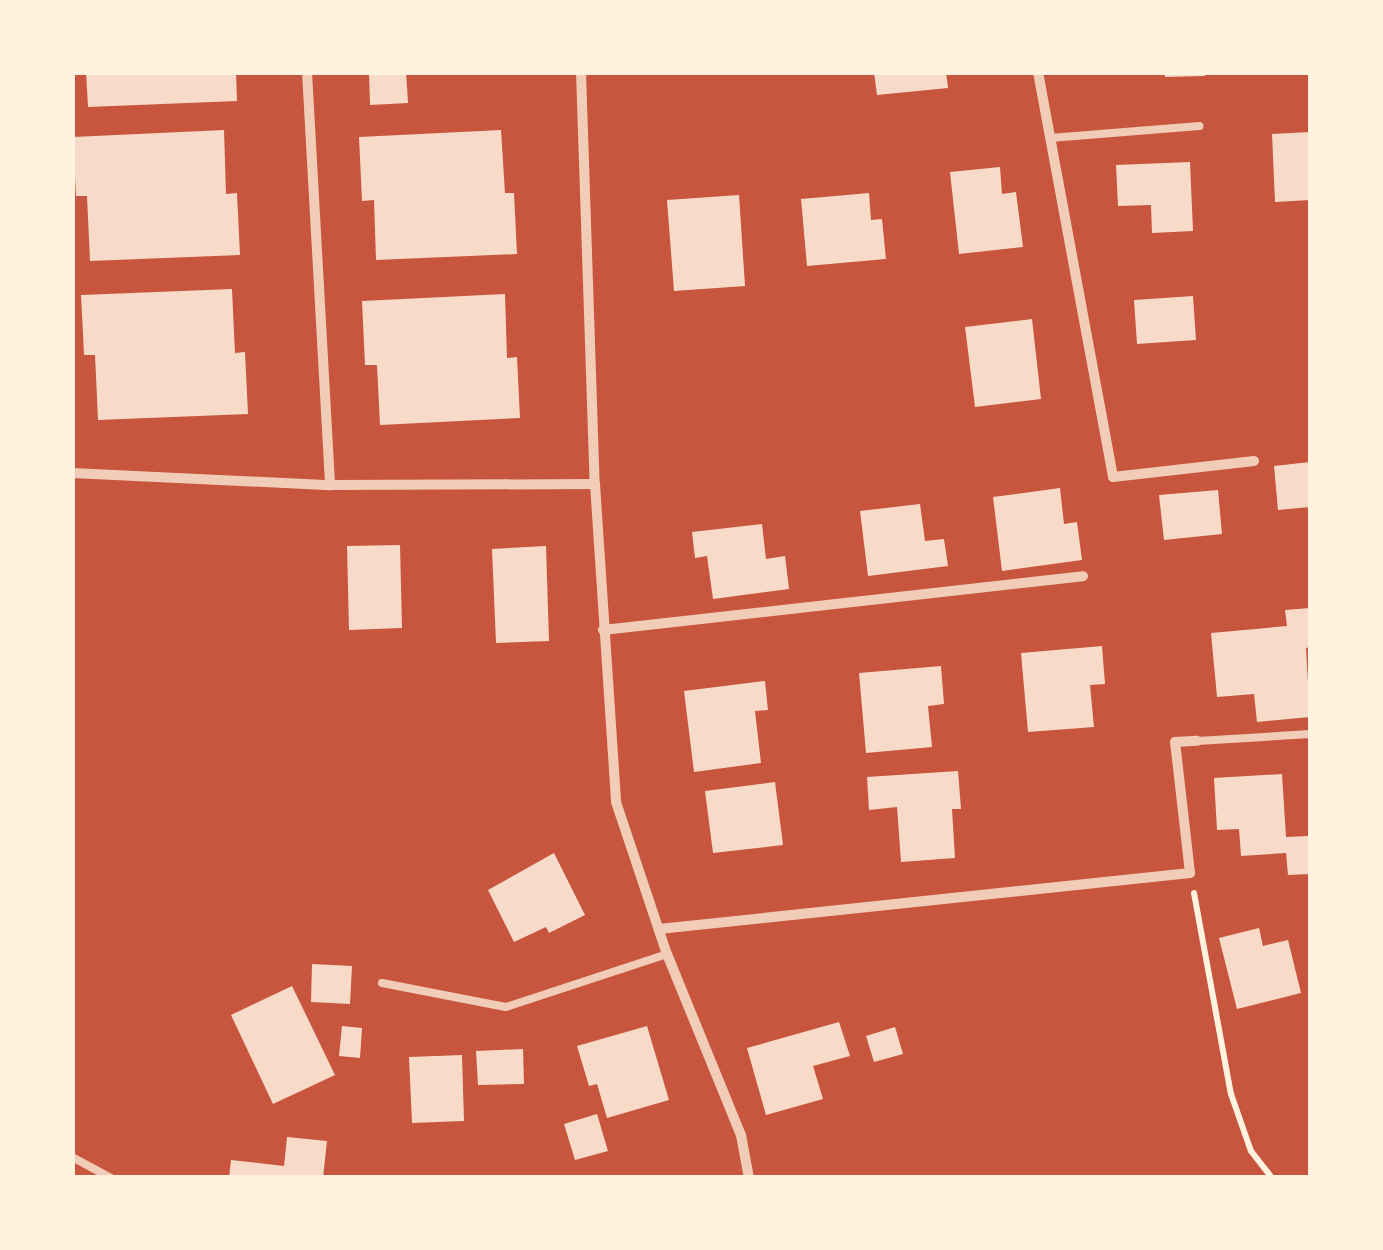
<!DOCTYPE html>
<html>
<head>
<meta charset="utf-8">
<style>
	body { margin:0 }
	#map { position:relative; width:1383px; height:1250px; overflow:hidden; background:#c8553d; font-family:Quicksand,sans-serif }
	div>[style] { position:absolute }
	.building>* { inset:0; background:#f7dbc8 }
	.path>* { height:6px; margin:-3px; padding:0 3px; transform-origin:3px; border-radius:3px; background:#fff3e0 }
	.service>* { height:8px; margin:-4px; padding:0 4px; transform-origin:4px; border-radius:4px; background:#f1ccb7 }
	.minor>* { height:10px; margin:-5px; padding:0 5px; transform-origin:5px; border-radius:5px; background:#f1ccb7 }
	span { translate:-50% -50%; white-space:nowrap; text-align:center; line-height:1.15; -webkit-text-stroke:10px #fff3e0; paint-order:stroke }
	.frame { position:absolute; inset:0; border:75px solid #fff3e0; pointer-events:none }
</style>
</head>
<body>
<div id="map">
	<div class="building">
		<div style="clip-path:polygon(86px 72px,236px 72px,237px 101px,88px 107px)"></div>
		<div style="clip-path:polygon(369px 72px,406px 72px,408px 103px,370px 105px)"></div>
		<div style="clip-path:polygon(874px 72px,946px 72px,948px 88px,877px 95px)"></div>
		<div style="clip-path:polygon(1165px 72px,1205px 72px,1205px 76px,1165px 77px)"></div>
		<div style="clip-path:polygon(224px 130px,226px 194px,237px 193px,240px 255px,90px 261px,87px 196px,76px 196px,73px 137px)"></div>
		<div style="clip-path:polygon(501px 130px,505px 193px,514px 193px,517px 254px,376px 260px,374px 200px,362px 201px,359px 137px)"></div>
		<div style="clip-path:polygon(1310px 132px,1310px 200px,1275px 202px,1272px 134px)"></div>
		<div style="clip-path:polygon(1190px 162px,1193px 231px,1152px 233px,1151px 205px,1118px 206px,1116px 165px)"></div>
		<div style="clip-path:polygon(1000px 167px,1002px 194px,1016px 192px,1023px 247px,959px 254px,950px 172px)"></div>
		<div style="clip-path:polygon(869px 193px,871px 220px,882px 219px,886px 259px,807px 266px,801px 199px)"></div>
		<div style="clip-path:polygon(739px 195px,745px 286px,674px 291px,667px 200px)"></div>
		<div style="clip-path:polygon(232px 289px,235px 353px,245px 352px,248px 414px,98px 420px,95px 355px,84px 355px,81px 295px)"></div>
		<div style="clip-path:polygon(505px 294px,507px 358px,517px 357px,520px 418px,380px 425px,377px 365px,365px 365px,362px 301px)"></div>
		<div style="clip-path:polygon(1193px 296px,1196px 340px,1137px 344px,1134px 300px)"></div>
		<div style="clip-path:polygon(1032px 319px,1041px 399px,975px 407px,965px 327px)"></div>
		<div style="clip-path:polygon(1310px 462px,1310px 507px,1278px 510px,1274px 466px)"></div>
		<div style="clip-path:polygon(1060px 488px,1064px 524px,1077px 522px,1082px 560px,1002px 571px,993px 497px)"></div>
		<div style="clip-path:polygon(1218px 490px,1222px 534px,1164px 540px,1159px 495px)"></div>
		<div style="clip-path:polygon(920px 504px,925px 541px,944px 539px,948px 566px,868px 576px,860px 511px)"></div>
		<div style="clip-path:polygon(762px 524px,766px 559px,785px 556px,789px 589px,713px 599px,707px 556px,695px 558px,692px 532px)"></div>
		<div style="clip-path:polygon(400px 545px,402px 628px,349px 630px,347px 546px)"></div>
		<div style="clip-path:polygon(546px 546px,549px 641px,496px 643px,492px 549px)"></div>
		<div style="clip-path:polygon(1310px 608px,1310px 647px,1306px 648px,1310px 717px,1257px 722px,1254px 694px,1217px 697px,1211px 633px,1287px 626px,1285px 610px)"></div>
		<div style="clip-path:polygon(1102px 646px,1105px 684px,1090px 685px,1094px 727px,1028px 732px,1021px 653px)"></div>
		<div style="clip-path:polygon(941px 666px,944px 704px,928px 706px,932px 747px,866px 753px,859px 673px)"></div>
		<div style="clip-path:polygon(765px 681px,768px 710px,755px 711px,761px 763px,694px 772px,684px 691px)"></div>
		<div style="clip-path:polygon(958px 771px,961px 809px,952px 809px,955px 858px,901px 862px,897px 807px,869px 810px,867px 777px)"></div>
		<div style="clip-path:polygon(1282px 774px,1286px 837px,1308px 836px,1310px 874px,1288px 875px,1286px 853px,1241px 856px,1239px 829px,1217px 830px,1214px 778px)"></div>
		<div style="clip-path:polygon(775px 782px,783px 845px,713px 853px,705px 791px)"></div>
		<div style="clip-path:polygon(554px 853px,585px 915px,549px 933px,546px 927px,514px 942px,488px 890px)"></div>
		<div style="clip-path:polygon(1259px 928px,1263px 946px,1288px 940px,1301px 993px,1237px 1009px,1219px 938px)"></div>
		<div style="clip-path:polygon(312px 964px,352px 966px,350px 1004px,311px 1002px)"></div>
		<div style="clip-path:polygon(292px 986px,335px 1075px,273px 1104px,231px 1015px)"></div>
		<div style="clip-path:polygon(839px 1022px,850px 1056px,813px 1066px,823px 1099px,766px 1115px,747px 1048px)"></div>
		<div style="clip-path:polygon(342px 1026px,362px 1028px,360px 1058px,339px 1056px)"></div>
		<div style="clip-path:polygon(647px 1026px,669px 1100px,607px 1118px,597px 1084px,589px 1086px,577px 1046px)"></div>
		<div style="clip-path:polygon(895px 1027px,903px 1054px,874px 1062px,866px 1036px)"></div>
		<div style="clip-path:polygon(523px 1049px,524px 1084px,478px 1085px,476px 1051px)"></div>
		<div style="clip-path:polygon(462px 1055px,464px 1121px,412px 1123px,409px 1057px)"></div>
		<div style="clip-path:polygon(597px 1114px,608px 1151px,575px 1160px,564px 1124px)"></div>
		<div style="clip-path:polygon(287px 1137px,327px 1141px,323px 1178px,229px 1178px,231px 1160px,284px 1166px)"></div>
	</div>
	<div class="path">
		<div style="left:1194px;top:893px;width:204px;rotate:79.6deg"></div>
		<div style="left:1231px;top:1094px;width:60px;rotate:70.7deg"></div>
		<div style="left:1251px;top:1151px;width:34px;rotate:52deg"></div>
	</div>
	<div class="service">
		<div style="left:1050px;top:138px;width:150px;rotate:-4.6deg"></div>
		<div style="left:1197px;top:741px;width:113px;rotate:-3.5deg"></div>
		<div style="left:382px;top:983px;width:126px;rotate:11deg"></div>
		<div style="left:506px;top:1007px;width:169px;rotate:-18.2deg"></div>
		<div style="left:72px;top:1157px;width:44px;rotate:28.3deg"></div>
	</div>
	<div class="minor">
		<div style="left:307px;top:72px;width:414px;rotate:86.8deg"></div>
		<div style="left:581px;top:72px;width:412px;rotate:88.1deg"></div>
		<div style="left:595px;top:484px;width:319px;rotate:86.2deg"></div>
		<div style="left:616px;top:802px;width:160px;rotate:71.5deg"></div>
		<div style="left:667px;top:954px;width:196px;rotate:67.8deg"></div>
		<div style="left:741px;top:1135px;width:44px;rotate:79.5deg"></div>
		<div style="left:1038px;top:72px;width:412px;rotate:79.5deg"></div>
		<div style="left:1113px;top:477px;width:142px;rotate:-6.5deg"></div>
		<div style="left:72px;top:473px;width:258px;rotate:2.7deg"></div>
		<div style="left:330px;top:485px;width:265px;rotate:-0.2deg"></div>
		<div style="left:603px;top:630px;width:483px;rotate:-6.4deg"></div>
		<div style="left:659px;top:929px;width:534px;rotate:-6.02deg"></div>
		<div style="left:1190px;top:873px;width:132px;rotate:-96.5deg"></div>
		<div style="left:1175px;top:742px;width:22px;rotate:-3deg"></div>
	</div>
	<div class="frame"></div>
</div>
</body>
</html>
